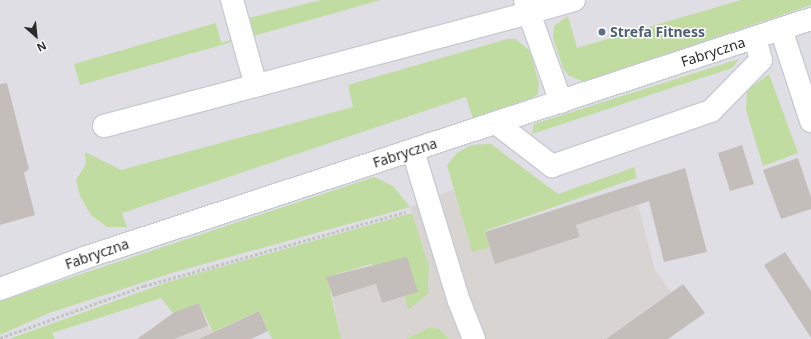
<!DOCTYPE html>
<html>
<head>
<meta charset="utf-8">
<style>
	body { margin:0 }
	#map { position:relative; width:811px; height:339px; overflow:hidden; background:#ebe3de; font-family:"Noto Sans",sans-serif }
	div>[style] { position:absolute }
	.industrial>* { inset:0; background:#dfdee5 }
	.green>* { inset:0; background:#c1dca0 }
	.plaza>* { inset:0; background:#d8d4d1 }
	.building>* { inset:0; background:#c4beba }
	.path>* { height:2.5px; margin-top:-1.25px; transform-origin:0; background:repeating-linear-gradient(90deg,#c4c4c4 0 3px,transparent 0 5px) }
	.roads { filter:drop-shadow(1px 0 #c6cbd3) drop-shadow(-1px 0 #c6cbd3) drop-shadow(0 1px #c6cbd3) drop-shadow(0 -1px #c6cbd3) }
	.minor>* { height:22px; margin:-11px; padding:0 11px; transform-origin:11px; border-radius:11px; background:#fff }
	.dots>* { width:11px; height:11px; translate:-50% -50%; box-sizing:border-box; border:2px solid #fff; border-radius:50% }
	span { translate:-50% -50%; white-space:nowrap; text-align:center; line-height:1.15; -webkit-text-stroke:3px #fff; paint-order:stroke }
	.service-label { font-size:14px; color:#4e5e75; font-weight:700 }
	.left { translate:0 -50%; text-align:left }
	.street-label { font-size:14px; color:#2b2b2b }
	.north { position:absolute; left:16px; top:16px; width:40px; height:40px; -webkit-text-stroke:3px #fff; paint-order:stroke; rotate:153deg; font-size:11px; font-weight:700; line-height:16px; text-align:center; color:#2b2b2b }
	.north::after { content:''; display:block; margin:auto; width:14px; height:18px; background:#2b2b2b; clip-path:polygon(50% 0,100% 100%,50% 72%,0 100%) }
</style>
</head>
<body>
<div id="map">
	<div class="industrial">
		<div style="clip-path:polygon(0 0,811px 0,811px 339px,0 339px)"></div>
	</div>
	<div class="green">
		<div style="clip-path:polygon(321px 0,381px 0,80px 85px,74px 64px,216px 23px,221px 43px,247px 35px,249px 18px)"></div>
		<div style="clip-path:polygon(741px 0,811px 0,811px 5px,585px 82px,569px 76px,563px 68px,553px 37px,554px 26px,568px 16px,577px 48px)"></div>
		<div style="clip-path:polygon(507px 39px,516px 39px,530px 51px,539px 83px,538px 94px,531px 99px,473px 119px,466px 97px,122px 213px,127px 227px,107px 227px,91px 215px,80px 196px,76px 180px,86px 164px,85px 152px,121px 170px,353px 107px,348px 85px)"></div>
		<div style="clip-path:polygon(739px 59px,732px 68px,532px 134px,534px 124px)"></div>
		<div style="clip-path:polygon(769px 74px,798px 153px,763px 166px,746px 110px,747px 90px)"></div>
		<div style="clip-path:polygon(491px 144px,558px 194px,635px 167px,636px 178px,485px 231px,490px 247px,472px 253px,447px 165px,457px 153px,471px 145px)"></div>
		<div style="clip-path:polygon(374px 177px,393px 186px,410px 207px,175px 272px,49px 313px,0 335px,0 301px)"></div>
		<div style="clip-path:polygon(412px 213px,429px 266px,428px 294px,408px 311px,405px 296px,418px 292px,371px 264px,327px 277px,341px 339px,272px 339px,259px 311px,213px 332px,199px 303px,173px 313px,161px 298px,52px 333px,55px 339px,9px 339px,168px 282px)"></div>
		<div style="clip-path:polygon(430px 327px,440px 329px,449px 339px,406px 339px)"></div>
	</div>
	<div class="plaza">
		<div style="clip-path:polygon(454px 189px,472px 252px,490px 247px,537px 251px,580px 238px,576px 225px,638px 205px,655px 270px,671px 292px,606px 339px,449px 339px,440px 329px,430px 327px,406px 339px,341px 339px,333px 297px,376px 284px,382px 303px,405px 296px,408px 310px,428px 294px,429px 266px,410px 207px)"></div>
		<div style="clip-path:polygon(173px 313px,182px 336px,208px 326px,217px 339px,163px 339px,154px 327px)"></div>
	</div>
	<div class="building">
		<div style="clip-path:polygon(7px 83px,29px 169px,24px 173px,35px 215px,0 225px,0 84px)"></div>
		<div style="clip-path:polygon(742px 145px,754px 184px,730px 191px,718px 153px)"></div>
		<div style="clip-path:polygon(798px 158px,811px 197px,811px 209px,781px 219px,763px 170px)"></div>
		<div style="clip-path:polygon(685px 168px,707px 252px,664px 262px,649px 201px,576px 225px,580px 237px,495px 264px,485px 232px)"></div>
		<div style="clip-path:polygon(785px 252px,811px 291px,811px 338px,764px 265px)"></div>
		<div style="clip-path:polygon(407px 257px,418px 292px,382px 303px,376px 284px,333px 297px,326px 277px)"></div>
		<div style="clip-path:polygon(683px 284px,705px 313px,668px 339px,606px 339px)"></div>
		<div style="clip-path:polygon(199px 303px,208px 326px,174px 339px,137px 339px,175px 312px)"></div>
		<div style="clip-path:polygon(259px 311px,268px 331px,251px 339px,199px 339px)"></div>
	</div>
	<div class="path">
		<div style="left:0;top:338px;width:153px;rotate:-19.9deg"></div>
		<div style="left:144px;top:286px;width:272px;rotate:-15.8deg"></div>
	</div>
	<div class="roads">
		<div class="minor">
			<div style="left:232px;top:0;width:89px;rotate:74.4deg"></div>
			<div style="left:781px;top:29px;width:97px;rotate:71.9deg"></div>
			<div style="left:561px;top:102px;width:95px;rotate:-109.8deg"></div>
			<div style="left:529px;top:13px;width:47px;rotate:-16.1deg"></div>
			<div style="left:496px;top:123px;width:71px;rotate:37.5deg"></div>
			<div style="left:552px;top:166px;width:168px;rotate:-19.1deg"></div>
			<div style="left:711px;top:111px;width:71px;rotate:-45.6deg"></div>
			<div style="left:761px;top:60px;width:23px;rotate:-105deg"></div>
			<div style="left:104px;top:126px;width:440px;rotate:-14.9deg"></div>
			<div style="left:529px;top:13px;width:14px;rotate:-107deg"></div>
			<div style="left:413px;top:151px;width:157px;rotate:73deg"></div>
			<div style="left:459px;top:301px;width:41px;rotate:68.5deg"></div>
			<div style="left:0;top:289px;width:93px;rotate:-20.2deg"></div>
			<div style="left:87px;top:257px;width:762px;rotate:-18.2deg"></div>
		</div>
	</div>
	<div class="dots">
		<div style="left:602px;top:32px;background:#5c6f8a"></div>
	</div>
	<div class="service-label">
		<span class="left" style="left:610px;top:32px">Strefa Fitness</span>
	</div>
	<div class="street-label">
		<span style="left:713px;top:52px;rotate:-18deg">Fabryczna</span>
		<span style="left:405px;top:153px;rotate:-18deg">Fabryczna</span>
		<span style="left:97px;top:254px;rotate:-19deg">Fabryczna</span>
	</div>
	<div class="north">N</div>
</div>
</body>
</html>
